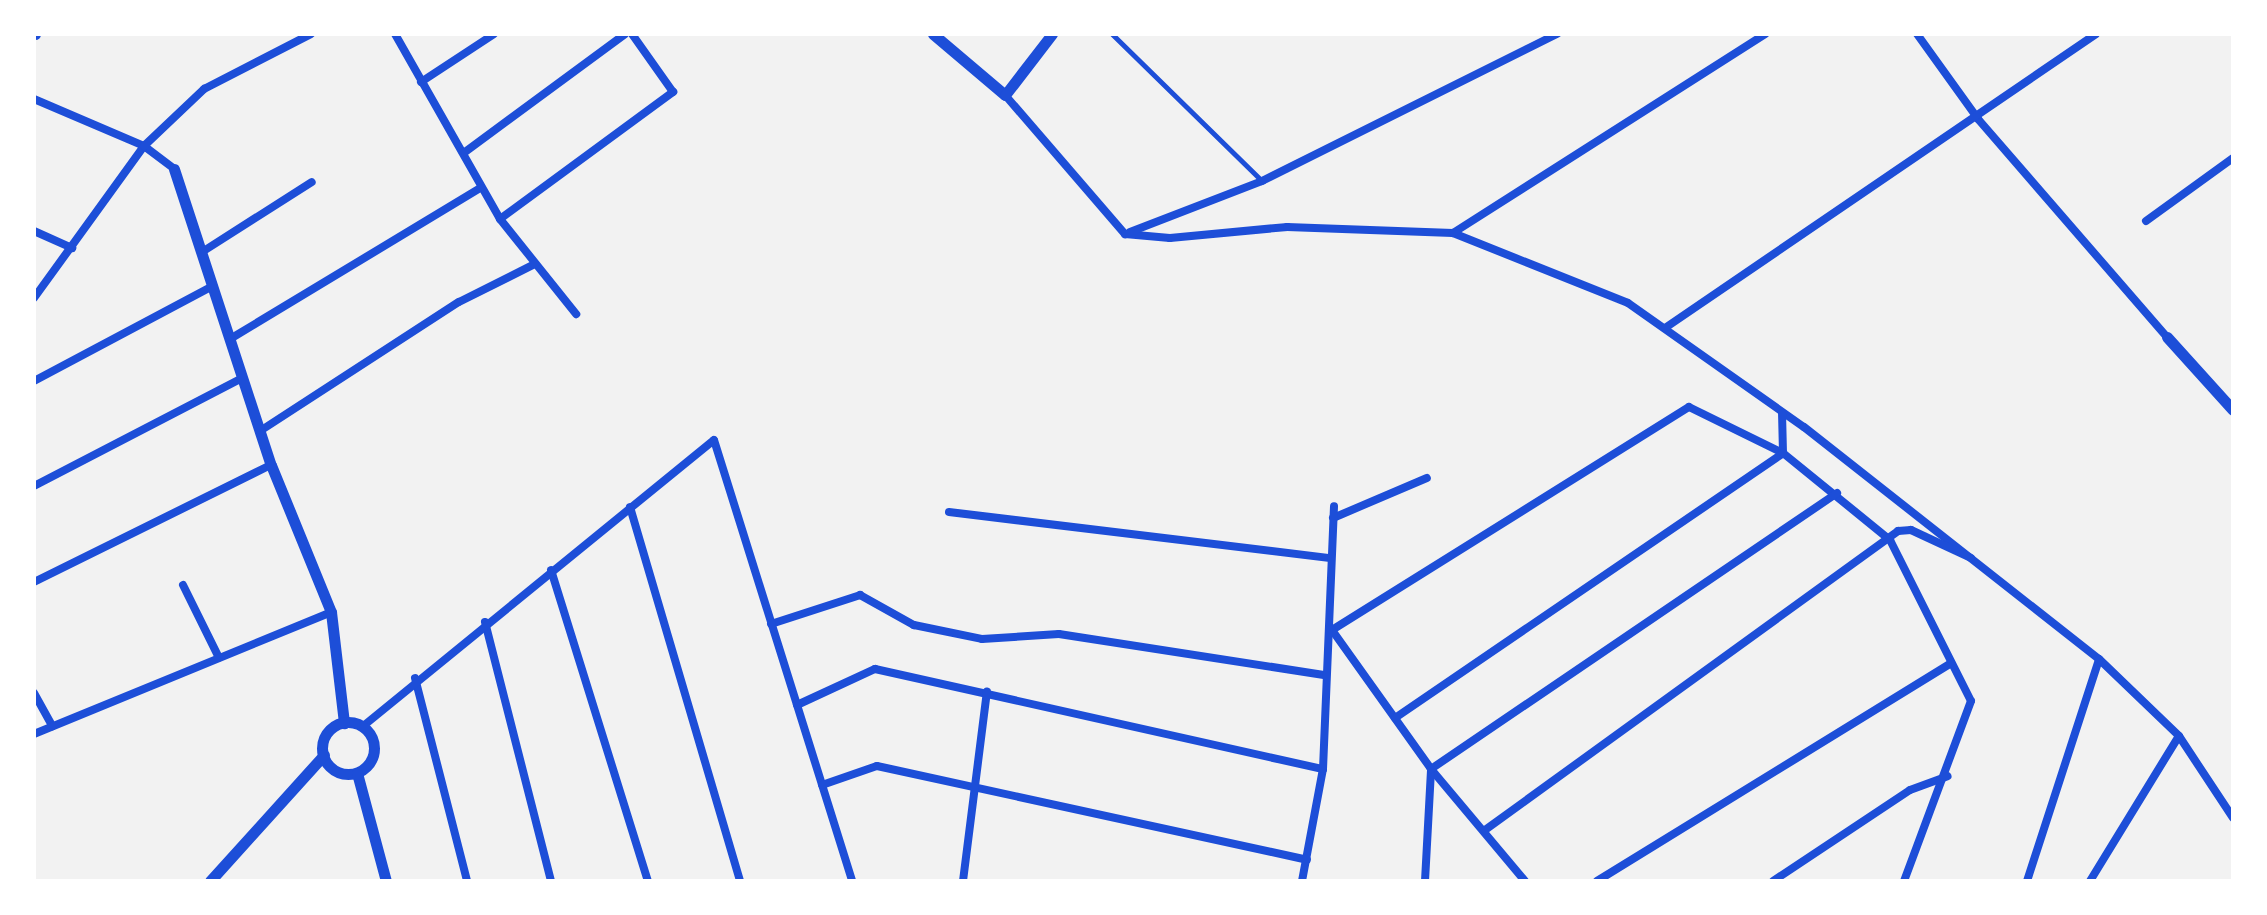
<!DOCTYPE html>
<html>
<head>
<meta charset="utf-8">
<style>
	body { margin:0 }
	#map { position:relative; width:2267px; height:915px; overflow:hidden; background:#f2f2f2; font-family:"Titillium Web",sans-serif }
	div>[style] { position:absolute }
	.service>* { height:5px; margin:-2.5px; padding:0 2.5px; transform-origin:2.5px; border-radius:2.5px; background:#1d4ed8 }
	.minor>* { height:8px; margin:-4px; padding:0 4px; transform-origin:4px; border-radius:4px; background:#1d4ed8 }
	.tertiary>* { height:11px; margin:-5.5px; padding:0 5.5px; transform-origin:5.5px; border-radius:5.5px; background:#1d4ed8 }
	.tertiary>.ring { margin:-5.5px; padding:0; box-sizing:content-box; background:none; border:11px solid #1d4ed8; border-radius:50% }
	span { translate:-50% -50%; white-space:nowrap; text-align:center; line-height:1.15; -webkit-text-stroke:8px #fff; paint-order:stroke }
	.frame { position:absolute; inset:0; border:36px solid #fff; pointer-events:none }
</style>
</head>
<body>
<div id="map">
	<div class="service">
		<div style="left:1112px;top:34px;width:210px;rotate:44.4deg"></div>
	</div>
	<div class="minor">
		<div style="left:395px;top:34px;width:213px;rotate:60.4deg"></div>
		<div style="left:500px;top:219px;width:122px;rotate:51.3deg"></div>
		<div style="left:1917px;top:34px;width:105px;rotate:54.3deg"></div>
		<div style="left:1978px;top:119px;width:289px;rotate:49.1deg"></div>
		<div style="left:421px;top:82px;width:87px;rotate:-33.3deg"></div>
		<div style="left:1005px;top:95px;width:184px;rotate:49.2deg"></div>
		<div style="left:1125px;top:234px;width:45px;rotate:5.1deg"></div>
		<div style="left:1170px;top:238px;width:118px;rotate:-5.4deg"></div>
		<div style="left:1287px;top:227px;width:166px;rotate:2.1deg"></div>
		<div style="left:1453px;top:233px;width:188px;rotate:21.8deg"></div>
		<div style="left:1628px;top:303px;width:215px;rotate:35.2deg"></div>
		<div style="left:1804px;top:427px;width:375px;rotate:38.2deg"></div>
		<div style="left:2099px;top:659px;width:111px;rotate:43.9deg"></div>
		<div style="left:2179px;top:736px;width:98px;rotate:56.6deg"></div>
		<div style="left:34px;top:99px;width:120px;rotate:23.1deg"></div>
		<div style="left:144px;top:146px;width:38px;rotate:37deg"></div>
		<div style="left:465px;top:152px;width:199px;rotate:-36.4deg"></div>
		<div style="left:500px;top:219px;width:215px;rotate:-36.3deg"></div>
		<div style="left:673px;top:92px;width:71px;rotate:-125.3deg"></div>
		<div style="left:2146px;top:221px;width:107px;rotate:-35.9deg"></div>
		<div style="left:34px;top:231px;width:42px;rotate:24.1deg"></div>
		<div style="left:1130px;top:232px;width:142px;rotate:-21.1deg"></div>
		<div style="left:1262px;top:181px;width:330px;rotate:-26.5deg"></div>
		<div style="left:1453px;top:233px;width:370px;rotate:-32.5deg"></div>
		<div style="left:202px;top:252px;width:130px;rotate:-32.5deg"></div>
		<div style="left:34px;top:298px;width:188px;rotate:-54.1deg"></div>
		<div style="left:144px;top:146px;width:83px;rotate:-43.5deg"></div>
		<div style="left:204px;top:89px;width:120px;rotate:-27.2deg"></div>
		<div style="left:1665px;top:328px;width:522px;rotate:-34.3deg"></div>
		<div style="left:230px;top:339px;width:292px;rotate:-31.1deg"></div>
		<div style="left:34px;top:381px;width:203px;rotate:-28deg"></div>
		<div style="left:260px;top:431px;width:237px;rotate:-33deg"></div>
		<div style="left:459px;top:302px;width:85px;rotate:-26.6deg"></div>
		<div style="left:34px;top:486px;width:234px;rotate:-27.4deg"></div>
		<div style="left:630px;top:507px;width:390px;rotate:73.6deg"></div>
		<div style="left:949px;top:512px;width:384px;rotate:6.9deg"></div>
		<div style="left:1333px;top:518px;width:102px;rotate:-23.1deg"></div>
		<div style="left:551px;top:570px;width:326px;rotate:72.7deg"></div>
		<div style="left:34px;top:582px;width:264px;rotate:-26.3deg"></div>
		<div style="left:183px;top:585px;width:81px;rotate:63.7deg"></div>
		<div style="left:485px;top:622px;width:267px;rotate:75.7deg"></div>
		<div style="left:771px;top:624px;width:94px;rotate:-18deg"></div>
		<div style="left:860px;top:595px;width:62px;rotate:29.1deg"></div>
		<div style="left:914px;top:625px;width:69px;rotate:11.6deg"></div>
		<div style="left:982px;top:639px;width:77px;rotate:-3.7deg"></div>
		<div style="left:1059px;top:634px;width:268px;rotate:8.8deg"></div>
		<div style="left:1332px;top:630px;width:421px;rotate:-32deg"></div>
		<div style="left:1689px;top:407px;width:105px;rotate:26.1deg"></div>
		<div style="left:1783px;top:453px;width:40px;rotate:-91.4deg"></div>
		<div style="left:1332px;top:630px;width:171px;rotate:54.5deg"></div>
		<div style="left:1431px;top:769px;width:146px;rotate:50deg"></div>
		<div style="left:415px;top:678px;width:210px;rotate:75.6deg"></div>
		<div style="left:34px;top:693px;width:38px;rotate:61deg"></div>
		<div style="left:797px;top:705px;width:86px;rotate:-24.8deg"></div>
		<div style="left:875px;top:669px;width:459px;rotate:12.6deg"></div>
		<div style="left:1395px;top:718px;width:470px;rotate:-34.3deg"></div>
		<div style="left:1783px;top:453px;width:138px;rotate:39.1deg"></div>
		<div style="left:1890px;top:540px;width:180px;rotate:63.3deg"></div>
		<div style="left:1971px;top:701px;width:192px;rotate:110.4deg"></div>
		<div style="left:362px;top:727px;width:454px;rotate:-39.2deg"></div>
		<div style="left:714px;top:440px;width:462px;rotate:72.6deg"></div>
		<div style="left:34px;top:734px;width:321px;rotate:-22.3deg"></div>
		<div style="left:822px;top:785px;width:58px;rotate:-19.1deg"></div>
		<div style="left:877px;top:766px;width:440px;rotate:12.3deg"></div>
		<div style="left:1485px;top:830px;width:510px;rotate:-35.9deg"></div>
		<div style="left:1898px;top:531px;width:13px;rotate:-4deg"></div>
		<div style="left:1911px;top:530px;width:66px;rotate:25deg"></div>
		<div style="left:963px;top:881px;width:191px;rotate:-82.8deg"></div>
		<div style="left:1302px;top:881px;width:114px;rotate:-79.4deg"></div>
		<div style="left:1323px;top:769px;width:263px;rotate:-87.6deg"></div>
		<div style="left:1425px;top:881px;width:112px;rotate:-86.9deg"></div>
		<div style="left:1431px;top:769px;width:491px;rotate:-34.2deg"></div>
		<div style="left:1597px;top:881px;width:416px;rotate:-31.6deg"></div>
		<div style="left:1773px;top:881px;width:164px;rotate:-33.6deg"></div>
		<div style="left:1910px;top:790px;width:40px;rotate:-20.2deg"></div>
		<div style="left:2027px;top:881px;width:233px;rotate:-72deg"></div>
		<div style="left:2090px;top:881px;width:170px;rotate:-58.5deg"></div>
	</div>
	<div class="tertiary">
		<div style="left:34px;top:34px;width:1px"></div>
		<div style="left:933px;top:34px;width:94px;rotate:40.3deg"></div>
		<div style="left:1005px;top:95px;width:77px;rotate:-52.4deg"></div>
		<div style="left:174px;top:169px;width:311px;rotate:71.9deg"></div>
		<div style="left:271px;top:465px;width:159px;rotate:67.8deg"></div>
		<div style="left:331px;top:612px;width:112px;rotate:83.3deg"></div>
		<div style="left:2167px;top:337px;width:98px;rotate:47.9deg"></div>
		<div class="ring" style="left:322px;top:722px;width:41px;height:41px"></div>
		<div style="left:357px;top:773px;width:112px;rotate:75deg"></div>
		<div style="left:210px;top:881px;width:170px;rotate:-47.9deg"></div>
	</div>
	<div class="frame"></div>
</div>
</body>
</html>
